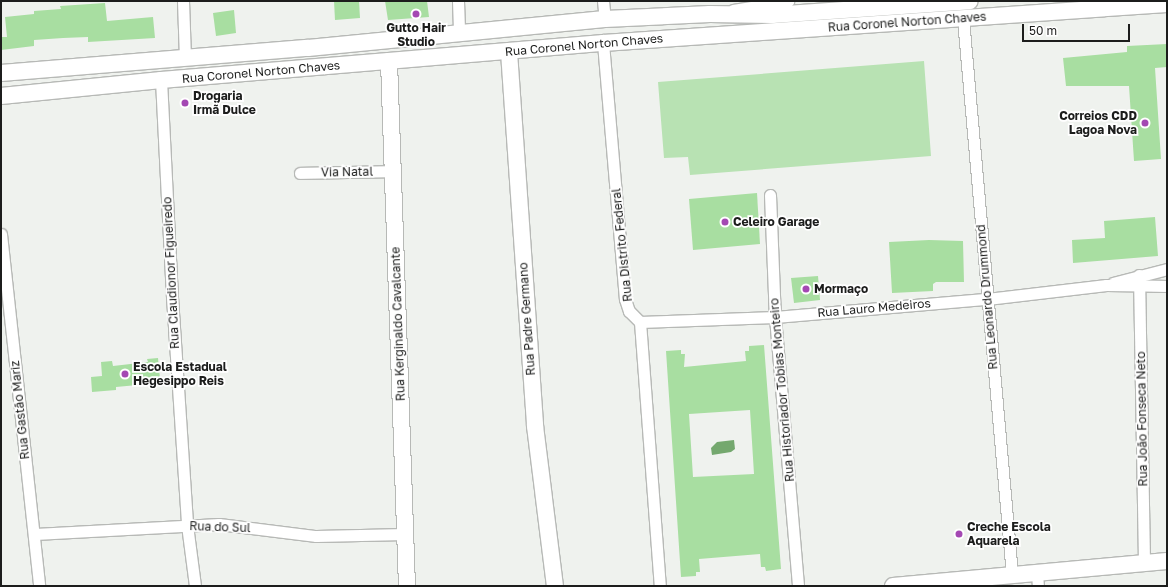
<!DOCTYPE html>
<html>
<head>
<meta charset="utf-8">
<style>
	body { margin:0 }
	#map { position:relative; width:1168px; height:587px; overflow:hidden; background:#eff2ee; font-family:"Golos Text",sans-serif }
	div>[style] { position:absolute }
	.green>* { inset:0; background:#b8e2b3 }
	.water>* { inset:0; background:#74a86e }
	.building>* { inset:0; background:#a8dea1 }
	.roads { filter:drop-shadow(1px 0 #b7b9b6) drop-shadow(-1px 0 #b7b9b6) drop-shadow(0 1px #b7b9b6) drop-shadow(0 -1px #b7b9b6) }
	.street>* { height:11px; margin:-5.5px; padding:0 5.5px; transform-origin:5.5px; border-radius:5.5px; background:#fff }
	.secondary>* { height:16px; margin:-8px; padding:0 8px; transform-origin:8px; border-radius:8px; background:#fff }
	.dots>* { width:11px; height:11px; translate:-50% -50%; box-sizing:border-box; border:2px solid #fff; border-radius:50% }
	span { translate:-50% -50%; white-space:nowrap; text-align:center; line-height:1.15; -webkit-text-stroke:3.5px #fff; paint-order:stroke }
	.street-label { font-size:12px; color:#1c1d1c }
	.poi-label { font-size:12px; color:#1c1d1c; font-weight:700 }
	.left { translate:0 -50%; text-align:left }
	.right { translate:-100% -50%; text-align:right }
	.frame { position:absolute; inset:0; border:2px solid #1c1d1c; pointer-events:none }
	.scale { position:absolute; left:1022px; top:24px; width:108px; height:18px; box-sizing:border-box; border:2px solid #1c1d1c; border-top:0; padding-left:5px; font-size:12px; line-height:14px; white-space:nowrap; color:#1c1d1c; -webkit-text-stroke:3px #fff; paint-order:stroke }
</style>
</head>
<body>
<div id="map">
	<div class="green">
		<div style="clip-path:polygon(924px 61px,931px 156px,690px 175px,688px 157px,664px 158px,658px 82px)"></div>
	</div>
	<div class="water">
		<div style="clip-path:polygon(734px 440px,735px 449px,731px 452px,712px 455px,711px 448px,717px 442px)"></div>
	</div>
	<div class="building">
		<div style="clip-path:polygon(334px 1px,359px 1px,360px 18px,335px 20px)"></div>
		<div style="clip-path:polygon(385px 1px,427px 1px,429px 17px,388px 20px)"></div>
		<div style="clip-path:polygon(105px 3px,107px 21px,153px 17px,155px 38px,88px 42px,88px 37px,63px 38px,34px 40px,34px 46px,1px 50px,1px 37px,7px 37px,5px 17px,34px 14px,34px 11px,61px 9px,60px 6px)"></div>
		<div style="clip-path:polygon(234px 10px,236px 33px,216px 36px,213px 13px)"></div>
		<div style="clip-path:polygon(1167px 44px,1167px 67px,1155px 68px,1161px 159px,1134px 161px,1129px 86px,1066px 86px,1063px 58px,1127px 52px,1127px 46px)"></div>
		<div style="clip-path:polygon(757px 193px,760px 244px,693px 250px,689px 199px)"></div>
		<div style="clip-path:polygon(1155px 217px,1158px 256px,1073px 263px,1072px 240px,1105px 238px,1104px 221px)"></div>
		<div style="clip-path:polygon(929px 240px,963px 241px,964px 282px,936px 282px,933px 284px,933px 291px,892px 293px,889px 242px)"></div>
		<div style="clip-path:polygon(818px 276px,820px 300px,794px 303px,791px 278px)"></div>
		<div style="clip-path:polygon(evenodd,764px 345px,781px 569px,766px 571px,765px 567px,761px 567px,760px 554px,699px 559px,700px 572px,696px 572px,696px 576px,681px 577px,666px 351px,681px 350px,681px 354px,685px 354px,684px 367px,746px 361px,745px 351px,749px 351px,749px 346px,764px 345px,750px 410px,754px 474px,693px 477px,689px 414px,750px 410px)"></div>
		<div style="clip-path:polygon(158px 358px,160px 379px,148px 380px,148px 384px,116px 387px,116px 390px,92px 392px,91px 377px,102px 376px,101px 362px,112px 361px,113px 366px,148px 362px,147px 359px)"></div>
	</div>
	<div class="roads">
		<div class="street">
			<div style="left:183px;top:1px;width:56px;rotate:88deg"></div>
			<div style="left:458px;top:1px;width:31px;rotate:88deg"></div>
			<div style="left:603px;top:1px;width:18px;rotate:84deg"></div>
			<div style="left:733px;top:10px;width:56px;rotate:-9.3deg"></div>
			<div style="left:963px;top:19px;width:558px;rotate:84.96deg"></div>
			<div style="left:603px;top:43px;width:257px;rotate:85.1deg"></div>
			<div style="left:625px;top:299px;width:13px;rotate:72deg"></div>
			<div style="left:629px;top:311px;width:16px;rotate:45deg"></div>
			<div style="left:640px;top:322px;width:265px;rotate:85.7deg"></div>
			<div style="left:161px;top:80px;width:217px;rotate:87.1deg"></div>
			<div style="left:172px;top:297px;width:228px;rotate:86.2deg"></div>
			<div style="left:187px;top:525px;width:62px;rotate:82.5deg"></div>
			<div style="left:300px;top:173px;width:94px;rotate:-1.2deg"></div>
			<div style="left:770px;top:195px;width:122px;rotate:87.7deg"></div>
			<div style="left:775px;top:317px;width:270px;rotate:85.1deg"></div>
			<div style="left:1px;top:234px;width:354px;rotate:83.8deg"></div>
			<div style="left:1139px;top:275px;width:288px;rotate:89deg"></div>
			<div style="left:1113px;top:283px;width:56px;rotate:-14.5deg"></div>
			<div style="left:640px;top:322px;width:135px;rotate:-2.1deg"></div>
			<div style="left:775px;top:317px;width:213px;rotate:-4.9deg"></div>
			<div style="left:987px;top:299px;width:120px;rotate:-6.7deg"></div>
			<div style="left:1106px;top:285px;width:61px;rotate:0.9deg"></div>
			<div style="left:35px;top:534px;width:184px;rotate:-3.1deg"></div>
			<div style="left:219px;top:524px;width:98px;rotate:7.1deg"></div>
			<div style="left:316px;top:536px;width:89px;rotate:-1.3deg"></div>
			<div style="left:1037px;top:573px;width:13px;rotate:86deg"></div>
		</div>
		<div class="secondary">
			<div style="left:509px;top:52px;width:375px;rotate:86deg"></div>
			<div style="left:535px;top:426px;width:161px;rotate:82.9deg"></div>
			<div style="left:389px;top:61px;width:525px;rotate:88.04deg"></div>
			<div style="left:1px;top:73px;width:308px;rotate:-4.7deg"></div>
			<div style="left:308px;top:48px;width:298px;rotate:-5.6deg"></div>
			<div style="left:605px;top:19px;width:105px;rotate:-2.7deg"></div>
			<div style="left:710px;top:14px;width:62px;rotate:0.9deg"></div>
			<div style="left:772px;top:15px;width:198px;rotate:-4deg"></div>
			<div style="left:1px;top:96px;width:161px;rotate:-5.7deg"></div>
			<div style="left:161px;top:80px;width:444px;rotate:-4.8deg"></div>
			<div style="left:603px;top:43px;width:565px;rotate:-3.96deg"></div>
			<div style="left:893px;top:586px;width:275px;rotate:-5.2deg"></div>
		</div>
	</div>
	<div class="dots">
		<div style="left:416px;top:14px;background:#a448b3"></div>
		<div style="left:185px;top:103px;background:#a448b3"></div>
		<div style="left:1145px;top:123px;background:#a448b3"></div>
		<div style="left:725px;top:222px;background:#a448b3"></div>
		<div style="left:806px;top:289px;background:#a448b3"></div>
		<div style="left:125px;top:374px;background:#a448b3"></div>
		<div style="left:959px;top:534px;background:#a448b3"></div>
	</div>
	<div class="street-label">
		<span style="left:907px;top:22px;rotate:-4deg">Rua Coronel Norton Chaves</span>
		<span style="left:584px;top:45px;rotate:-5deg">Rua Coronel Norton Chaves</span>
		<span style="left:261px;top:72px;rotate:-5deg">Rua Coronel Norton Chaves</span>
		<span style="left:347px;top:172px;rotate:-1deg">Via Natal</span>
		<span style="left:622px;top:245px;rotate:-96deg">Rua Distrito Federal</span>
		<span style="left:171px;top:273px;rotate:-93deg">Rua Claudionor Figueiredo</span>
		<span style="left:987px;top:297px;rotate:-95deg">Rua Leonardo Drummond</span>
		<span style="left:874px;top:308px;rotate:-5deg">Rua Lauro Medeiros</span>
		<span style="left:527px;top:319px;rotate:-94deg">Rua Padre Germano</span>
		<span style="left:398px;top:324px;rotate:-92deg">Rua Kerginaldo Cavalcante</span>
		<span style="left:782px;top:390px;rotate:-95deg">Rua Historiador Tobias Monteiro</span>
		<span style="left:20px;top:410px;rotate:-96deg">Rua Gastão Mariz</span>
		<span style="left:1142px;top:419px;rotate:-91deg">Rua João Fonseca Neto</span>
		<span style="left:220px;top:527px;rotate:2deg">Rua do Sul</span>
	</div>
	<div class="poi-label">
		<span style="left:416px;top:35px">Gutto Hair<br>Studio</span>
		<span class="left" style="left:193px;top:103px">Drogaria<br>Irmã Dulce</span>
		<span class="right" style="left:1137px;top:123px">Correios CDD<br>Lagoa Nova</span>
		<span class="left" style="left:733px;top:222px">Celeiro Garage</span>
		<span class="left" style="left:814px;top:289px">Mormaço</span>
		<span class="left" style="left:133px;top:374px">Escola Estadual<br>Hegesippo Reis</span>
		<span class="left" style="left:967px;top:534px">Creche Escola<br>Aquarela</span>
	</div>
	<div class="frame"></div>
	<div class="scale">50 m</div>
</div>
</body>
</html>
